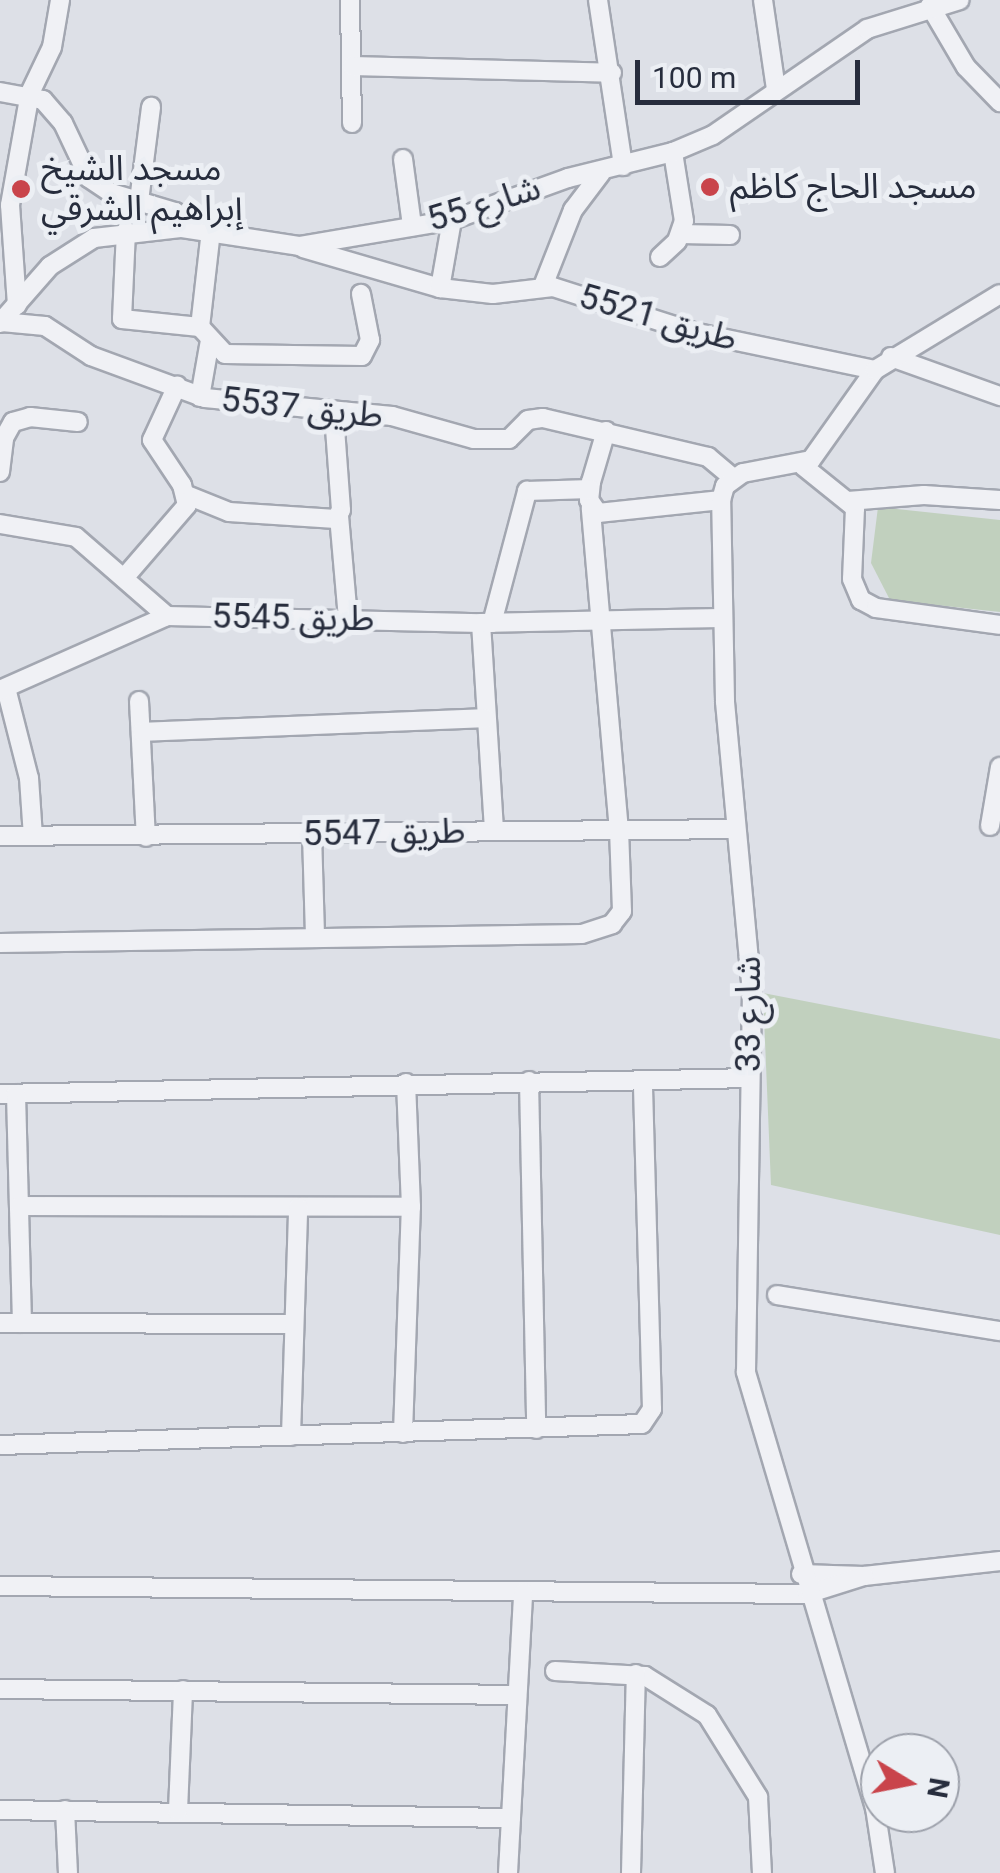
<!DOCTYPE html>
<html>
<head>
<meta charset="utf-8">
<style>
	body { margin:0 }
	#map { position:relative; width:1000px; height:1873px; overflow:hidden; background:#dde0e7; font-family:Roboto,"Noto Sans Arabic",sans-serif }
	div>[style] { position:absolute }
	.green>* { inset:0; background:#c1d0be }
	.roads { filter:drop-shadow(2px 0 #a3a7b1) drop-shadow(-2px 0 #a3a7b1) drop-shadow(0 2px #a3a7b1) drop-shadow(0 -2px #a3a7b1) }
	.street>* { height:18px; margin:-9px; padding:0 9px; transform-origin:9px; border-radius:9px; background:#f0f1f5 }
	.dots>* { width:28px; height:28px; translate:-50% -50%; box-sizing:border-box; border:5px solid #eceff4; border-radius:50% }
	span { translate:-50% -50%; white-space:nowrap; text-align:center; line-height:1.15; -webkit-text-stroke:10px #eceff4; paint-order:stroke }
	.poi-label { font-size:35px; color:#272d3d }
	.left { translate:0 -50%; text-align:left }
	.street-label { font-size:35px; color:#272d3d }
	.north { position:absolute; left:860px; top:1733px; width:100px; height:100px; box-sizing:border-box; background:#eceff4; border:2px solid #9da1ab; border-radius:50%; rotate:100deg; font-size:28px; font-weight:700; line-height:40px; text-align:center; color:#272d3d }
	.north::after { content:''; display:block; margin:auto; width:35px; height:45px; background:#c9444b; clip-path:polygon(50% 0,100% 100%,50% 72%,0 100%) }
	.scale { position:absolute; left:635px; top:60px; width:225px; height:45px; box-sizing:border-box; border:5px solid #272d3d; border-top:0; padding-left:12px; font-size:30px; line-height:35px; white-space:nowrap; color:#272d3d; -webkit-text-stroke:8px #eceff4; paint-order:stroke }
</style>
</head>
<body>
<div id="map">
	<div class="green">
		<div style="clip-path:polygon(878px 507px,1000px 520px,1000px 612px,890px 600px,871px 563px)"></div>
		<div style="clip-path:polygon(763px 993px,1000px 1039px,1000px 1235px,771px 1185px)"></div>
	</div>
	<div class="roads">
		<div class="street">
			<div style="left:350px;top:0;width:123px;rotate:89.1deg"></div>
			<div style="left:598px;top:0;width:168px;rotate:81.4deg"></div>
			<div style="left:763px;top:0;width:90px;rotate:81.7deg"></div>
			<div style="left:930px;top:6px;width:71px;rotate:59.5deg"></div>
			<div style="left:966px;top:67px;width:49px;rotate:45.8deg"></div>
			<div style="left:352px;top:66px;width:260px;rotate:1.5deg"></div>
			<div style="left:0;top:92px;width:44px;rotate:10.5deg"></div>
			<div style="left:43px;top:100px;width:30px;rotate:49deg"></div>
			<div style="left:63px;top:123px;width:61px;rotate:64.7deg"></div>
			<div style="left:89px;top:178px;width:27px;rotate:34deg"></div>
			<div style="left:111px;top:193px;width:67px;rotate:16.5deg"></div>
			<div style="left:175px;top:212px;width:17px;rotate:66deg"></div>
			<div style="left:403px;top:159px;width:68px;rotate:82.3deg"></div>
			<div style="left:139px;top:201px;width:95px;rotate:-82.7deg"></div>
			<div style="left:126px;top:231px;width:88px;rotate:92.6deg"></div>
			<div style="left:122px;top:319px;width:78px;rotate:5.9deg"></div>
			<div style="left:200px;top:327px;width:37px;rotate:47deg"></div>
			<div style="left:225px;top:354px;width:137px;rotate:0.8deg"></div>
			<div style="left:362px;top:356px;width:18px;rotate:-63deg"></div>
			<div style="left:370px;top:340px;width:47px;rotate:-101.1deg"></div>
			<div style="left:681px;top:234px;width:49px;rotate:1.2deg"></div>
			<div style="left:303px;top:248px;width:143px;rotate:16.3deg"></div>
			<div style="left:440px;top:288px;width:53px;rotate:6.5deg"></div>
			<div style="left:493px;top:294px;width:60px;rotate:-6.7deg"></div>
			<div style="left:553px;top:287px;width:147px;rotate:17.8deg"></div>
			<div style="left:693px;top:332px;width:186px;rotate:11.8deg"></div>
			<div style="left:660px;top:257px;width:23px;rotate:-43deg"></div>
			<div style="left:677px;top:241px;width:21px;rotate:-71deg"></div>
			<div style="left:684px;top:221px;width:70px;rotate:-99.1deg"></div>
			<div style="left:543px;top:286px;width:82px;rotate:-68.5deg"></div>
			<div style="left:573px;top:210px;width:46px;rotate:-52.9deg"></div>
			<div style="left:440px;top:288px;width:69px;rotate:-80deg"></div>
			<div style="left:17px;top:305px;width:100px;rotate:-94deg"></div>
			<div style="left:10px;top:205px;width:114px;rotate:-79.9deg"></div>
			<div style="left:30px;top:93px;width:51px;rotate:-64.4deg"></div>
			<div style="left:52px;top:47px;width:48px;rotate:-80.3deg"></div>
			<div style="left:2px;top:322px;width:43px;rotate:5.3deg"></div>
			<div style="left:45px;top:326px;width:55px;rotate:33.1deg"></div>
			<div style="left:91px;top:356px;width:121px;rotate:20.2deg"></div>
			<div style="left:205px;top:398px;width:188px;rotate:5.5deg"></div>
			<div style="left:392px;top:416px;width:85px;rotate:15.7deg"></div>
			<div style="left:474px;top:439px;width:35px"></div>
			<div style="left:509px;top:439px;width:27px;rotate:-45deg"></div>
			<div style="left:528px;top:420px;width:15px;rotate:-8deg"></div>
			<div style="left:543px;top:418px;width:170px;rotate:13.3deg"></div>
			<div style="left:708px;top:457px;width:33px;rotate:40deg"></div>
			<div style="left:0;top:323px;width:76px;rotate:-48.7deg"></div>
			<div style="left:50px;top:266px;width:52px;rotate:-32.5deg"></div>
			<div style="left:94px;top:238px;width:89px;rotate:-6.5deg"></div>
			<div style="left:182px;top:228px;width:118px;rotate:8.7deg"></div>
			<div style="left:299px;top:246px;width:155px;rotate:-9.6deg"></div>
			<div style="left:452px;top:220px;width:123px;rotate:-19.9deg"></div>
			<div style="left:568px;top:178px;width:108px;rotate:-13.9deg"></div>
			<div style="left:673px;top:152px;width:43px;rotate:-23deg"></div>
			<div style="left:713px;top:135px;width:187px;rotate:-34.5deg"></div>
			<div style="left:867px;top:29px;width:97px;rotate:-17.3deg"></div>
			<div style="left:200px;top:327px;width:97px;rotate:-83.5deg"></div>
			<div style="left:891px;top:357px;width:116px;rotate:19.7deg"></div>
			<div style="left:200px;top:397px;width:58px;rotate:-80deg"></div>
			<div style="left:606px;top:431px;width:53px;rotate:106.4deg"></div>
			<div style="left:591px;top:482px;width:18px;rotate:96deg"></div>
			<div style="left:589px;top:500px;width:16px;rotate:55deg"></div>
			<div style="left:598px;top:513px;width:124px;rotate:-6deg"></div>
			<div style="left:803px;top:466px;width:67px;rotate:38.9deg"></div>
			<div style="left:855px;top:508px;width:71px;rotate:92.4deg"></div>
			<div style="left:852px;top:579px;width:23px;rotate:67deg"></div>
			<div style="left:861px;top:600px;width:17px;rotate:28deg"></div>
			<div style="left:876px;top:608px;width:125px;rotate:7.8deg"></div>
			<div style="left:0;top:472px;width:34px;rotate:-83deg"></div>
			<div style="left:4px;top:438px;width:18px;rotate:-61deg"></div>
			<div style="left:13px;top:422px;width:18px;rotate:-16deg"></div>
			<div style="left:30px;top:417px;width:48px;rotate:5.9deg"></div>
			<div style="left:187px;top:495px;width:45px;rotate:22deg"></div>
			<div style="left:229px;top:512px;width:107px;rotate:3.7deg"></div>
			<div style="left:336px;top:519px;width:10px;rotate:-61deg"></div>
			<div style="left:341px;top:510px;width:95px;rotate:-94.2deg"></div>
			<div style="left:848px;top:501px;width:76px;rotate:-4.5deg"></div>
			<div style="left:924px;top:495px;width:76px;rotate:3.8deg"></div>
			<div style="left:339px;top:516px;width:103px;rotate:85deg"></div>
			<div style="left:0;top:524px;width:77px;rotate:9.7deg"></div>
			<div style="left:76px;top:537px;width:121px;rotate:41deg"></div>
			<div style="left:124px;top:578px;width:96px;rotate:-49.2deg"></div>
			<div style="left:187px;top:505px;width:21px;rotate:-104deg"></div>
			<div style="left:182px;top:485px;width:54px;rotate:-123.7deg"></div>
			<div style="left:152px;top:440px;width:60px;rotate:-65.2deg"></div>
			<div style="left:481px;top:623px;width:208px;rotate:86.4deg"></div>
			<div style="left:492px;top:623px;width:137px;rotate:-75.1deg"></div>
			<div style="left:527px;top:491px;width:63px;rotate:-1.8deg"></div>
			<div style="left:6px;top:688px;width:93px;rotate:75.7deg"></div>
			<div style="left:29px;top:778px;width:58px;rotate:86.1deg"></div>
			<div style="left:0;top:690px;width:183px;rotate:-23.9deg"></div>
			<div style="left:167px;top:616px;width:314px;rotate:1.3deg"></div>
			<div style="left:481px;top:623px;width:240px;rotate:-1.2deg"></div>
			<div style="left:139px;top:701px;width:136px;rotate:87.1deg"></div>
			<div style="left:142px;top:732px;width:344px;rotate:-2.3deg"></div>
			<div style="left:990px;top:826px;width:60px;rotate:-80.4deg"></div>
			<div style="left:312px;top:834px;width:103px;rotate:88.3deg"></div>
			<div style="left:0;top:836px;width:736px;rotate:-0.54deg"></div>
			<div style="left:0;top:943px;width:582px;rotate:-0.89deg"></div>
			<div style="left:582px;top:934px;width:32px;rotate:-18deg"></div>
			<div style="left:612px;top:924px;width:16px;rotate:-52deg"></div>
			<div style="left:622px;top:911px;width:80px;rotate:-92.1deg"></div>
			<div style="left:619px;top:831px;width:324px;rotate:-95deg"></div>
			<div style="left:529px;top:1081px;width:348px;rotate:88.8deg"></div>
			<div style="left:0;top:1094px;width:749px;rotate:-1.22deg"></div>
			<div style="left:16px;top:1094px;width:229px;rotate:88.5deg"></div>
			<div style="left:20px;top:1206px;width:391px;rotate:0.1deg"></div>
			<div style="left:777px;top:1295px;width:226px;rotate:9.2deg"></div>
			<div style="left:0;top:1323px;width:294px;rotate:0.2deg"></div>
			<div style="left:403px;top:1433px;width:226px;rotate:-88deg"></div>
			<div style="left:411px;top:1207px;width:124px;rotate:-92.3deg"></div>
			<div style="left:291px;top:1436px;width:229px;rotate:-88.2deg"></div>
			<div style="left:0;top:1445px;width:642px;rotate:-1.87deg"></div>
			<div style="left:642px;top:1424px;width:18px;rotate:-56deg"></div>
			<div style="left:652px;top:1409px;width:329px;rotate:-91.6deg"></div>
			<div style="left:801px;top:1574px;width:63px;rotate:1.8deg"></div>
			<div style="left:864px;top:1576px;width:137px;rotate:-6.3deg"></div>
			<div style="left:0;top:1586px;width:807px;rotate:0.57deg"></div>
			<div style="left:807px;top:1594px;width:60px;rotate:-17.5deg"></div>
			<div style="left:555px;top:1671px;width:90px;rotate:3.2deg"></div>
			<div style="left:645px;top:1676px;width:73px;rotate:32.2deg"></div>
			<div style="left:707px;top:1715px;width:97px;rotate:58.1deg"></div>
			<div style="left:758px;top:1797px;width:76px;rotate:87deg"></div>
			<div style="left:0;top:1689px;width:517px;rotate:0.66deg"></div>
			<div style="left:0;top:1810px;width:511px;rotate:0.9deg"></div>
			<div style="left:65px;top:1810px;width:63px;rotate:87.3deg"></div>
			<div style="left:178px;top:1811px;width:121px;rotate:-87.6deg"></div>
			<div style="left:508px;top:1873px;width:281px;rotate:-86.9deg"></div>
			<div style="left:631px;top:1873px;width:199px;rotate:-88.6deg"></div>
			<div style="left:885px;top:1873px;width:66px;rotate:-98.7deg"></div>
			<div style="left:875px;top:1808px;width:455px;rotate:-106.5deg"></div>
			<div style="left:746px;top:1372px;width:379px;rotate:-89.1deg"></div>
			<div style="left:752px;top:993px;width:293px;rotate:-95.3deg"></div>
			<div style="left:725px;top:701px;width:201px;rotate:-91.1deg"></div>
			<div style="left:721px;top:500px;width:15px;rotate:-74deg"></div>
			<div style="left:725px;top:486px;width:22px;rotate:-36deg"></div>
			<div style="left:743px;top:473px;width:69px;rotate:-10.8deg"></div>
			<div style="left:811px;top:460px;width:110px;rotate:-54.6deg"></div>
			<div style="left:875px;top:370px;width:146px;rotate:-31.3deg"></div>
		</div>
	</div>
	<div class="dots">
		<div style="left:710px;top:187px;background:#c9444b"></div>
		<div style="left:21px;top:189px;background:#c9444b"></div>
	</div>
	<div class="poi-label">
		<span class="left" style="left:41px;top:189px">مسجد الشيخ<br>إبراهيم الشرقي</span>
		<span class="left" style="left:730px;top:187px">مسجد الحاج كاظم</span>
	</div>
	<div class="street-label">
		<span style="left:484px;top:204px;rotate:-17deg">شارع 55</span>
		<span style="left:658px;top:318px;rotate:16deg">طريق 5521</span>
		<span style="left:302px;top:408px;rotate:6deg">طريق 5537</span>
		<span style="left:293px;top:618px;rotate:1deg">طريق 5545</span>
		<span style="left:384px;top:833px;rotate:-1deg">طريق 5547</span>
		<span style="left:749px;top:1014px;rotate:-90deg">شارع 33</span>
	</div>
	<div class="north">N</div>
	<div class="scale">100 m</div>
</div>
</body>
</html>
